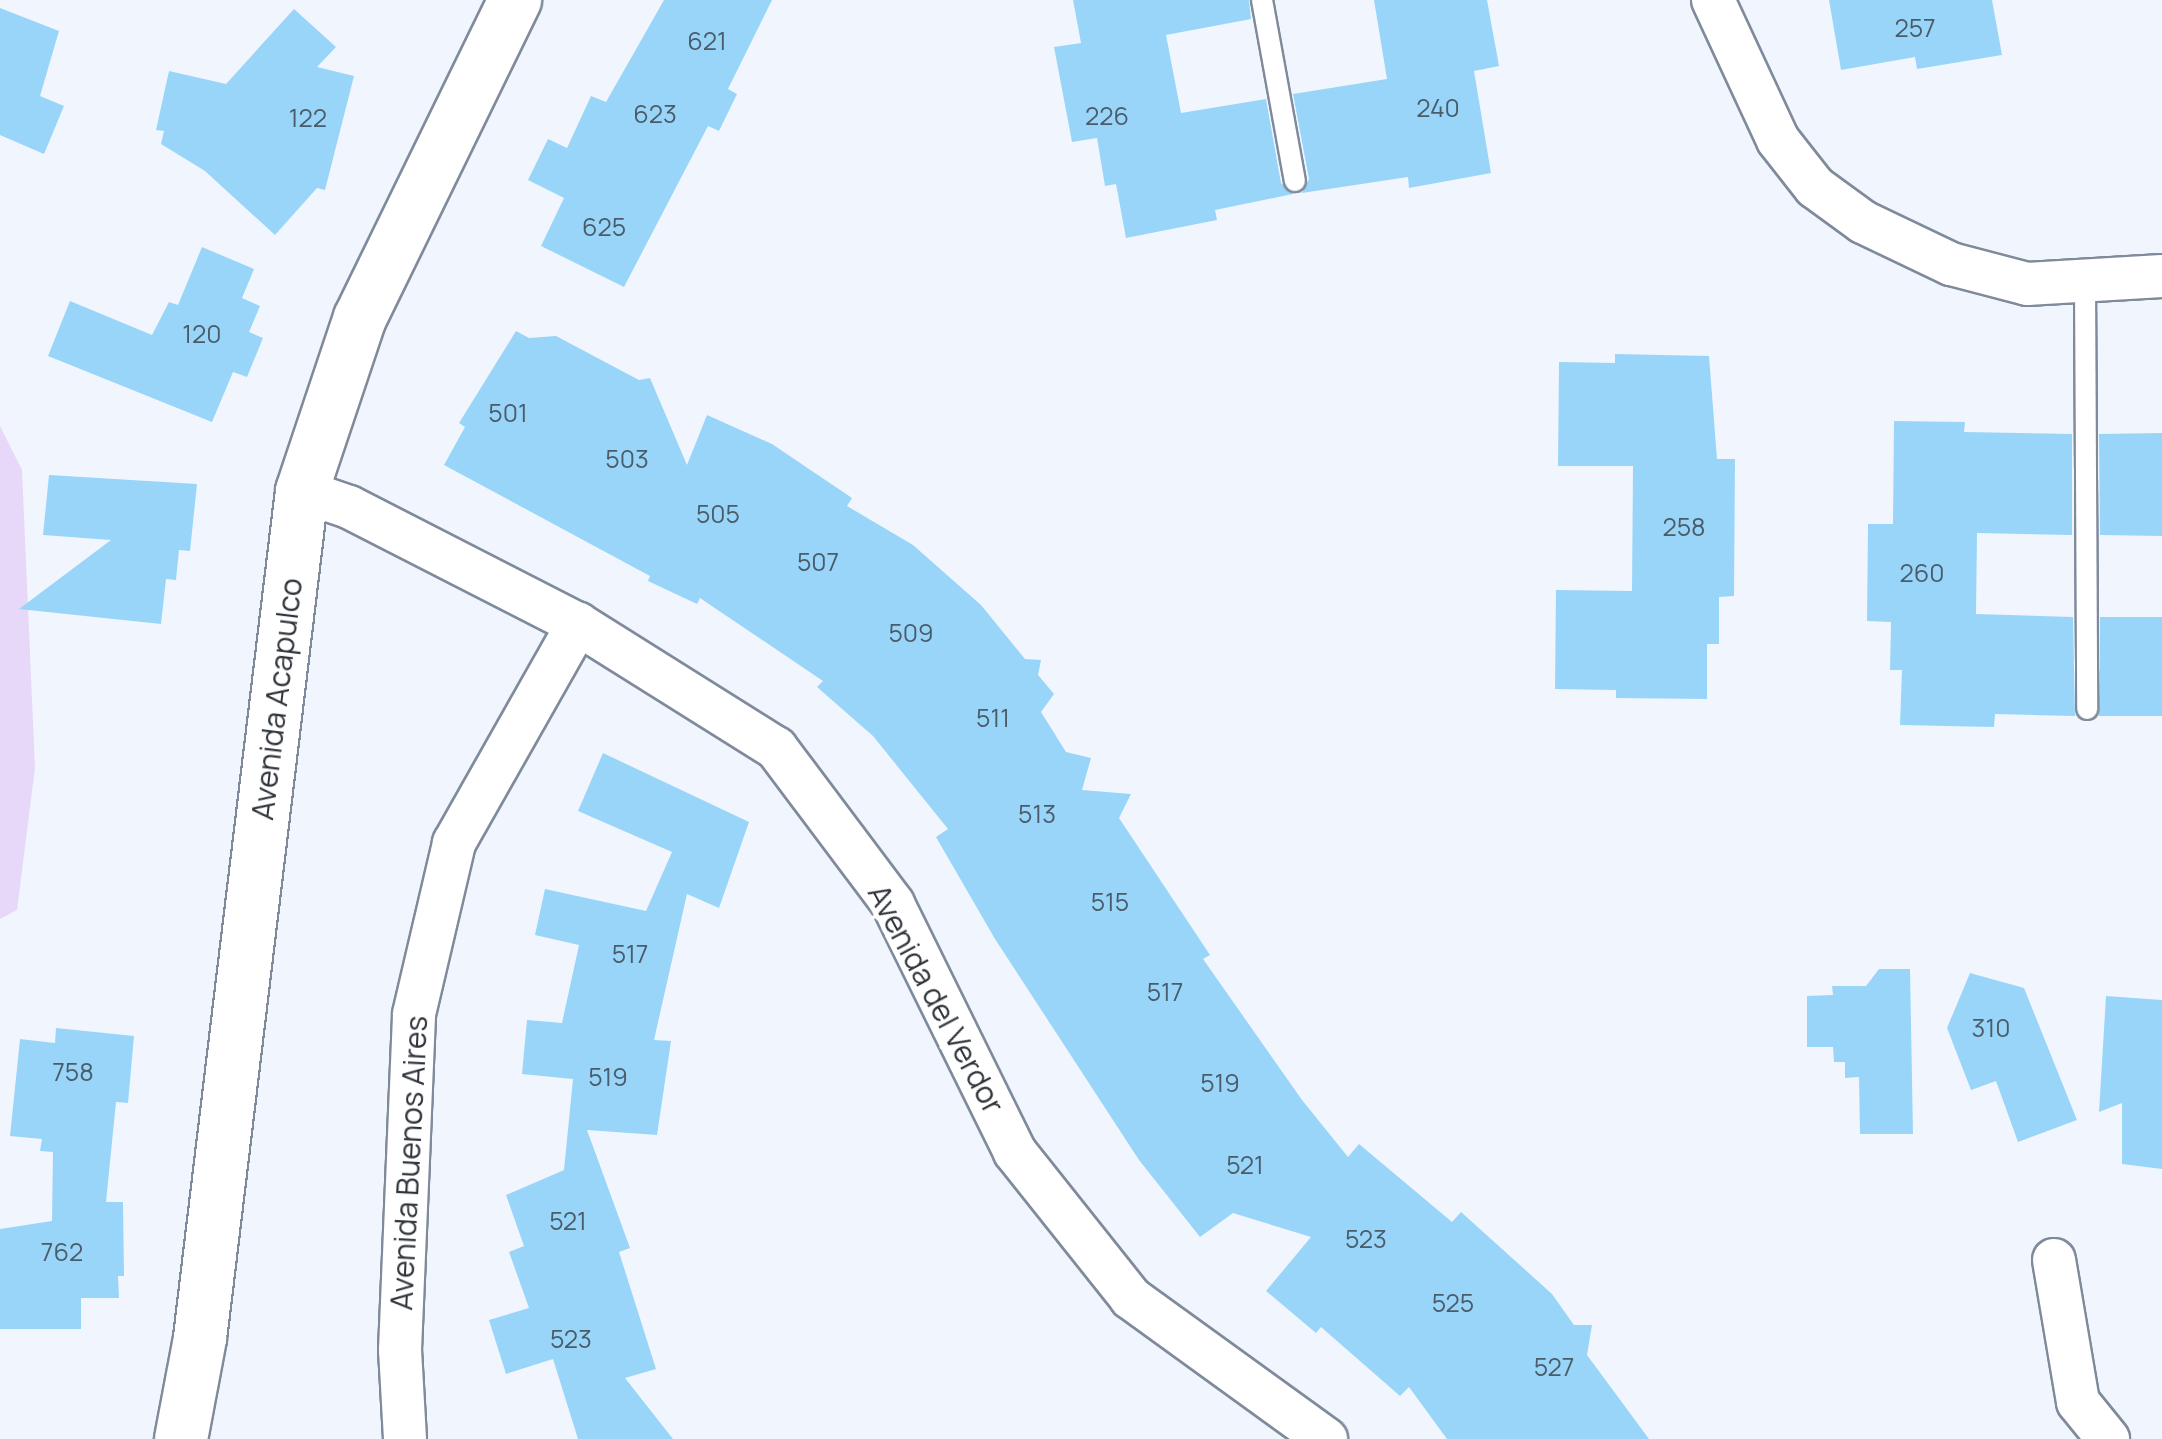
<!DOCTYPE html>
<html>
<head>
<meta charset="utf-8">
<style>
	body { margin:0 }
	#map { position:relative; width:2162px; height:1439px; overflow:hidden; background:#f1f6fe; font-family:Manrope,sans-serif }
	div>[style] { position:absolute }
	.green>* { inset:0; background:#e7d8f9 }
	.building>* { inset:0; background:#99d5f8 }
	.roads { filter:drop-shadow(2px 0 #7f8a9b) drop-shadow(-2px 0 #7f8a9b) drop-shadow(0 2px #7f8a9b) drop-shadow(0 -2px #7f8a9b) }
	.service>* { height:20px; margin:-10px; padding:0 10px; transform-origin:10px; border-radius:10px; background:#fff }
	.minor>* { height:42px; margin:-21px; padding:0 21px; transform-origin:21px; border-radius:21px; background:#fff }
	.tertiary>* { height:52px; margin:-26px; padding:0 26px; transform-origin:26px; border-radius:26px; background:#fff }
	span { translate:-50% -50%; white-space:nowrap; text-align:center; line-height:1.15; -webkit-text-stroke:9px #fff; paint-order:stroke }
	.number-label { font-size:25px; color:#4a5c6a }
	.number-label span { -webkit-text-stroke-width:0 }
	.street-label { font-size:30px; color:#2f343b }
</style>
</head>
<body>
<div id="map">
	<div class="green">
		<div style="clip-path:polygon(0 426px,22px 470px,35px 768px,17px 910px,0 919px)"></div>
	</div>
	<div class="building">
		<div style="clip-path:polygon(664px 0,772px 0,728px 89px,737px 94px,719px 131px,708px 126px,624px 287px,541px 246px,564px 198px,528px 180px,548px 139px,567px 148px,591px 96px,606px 102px)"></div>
		<div style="clip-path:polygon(1073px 0,1249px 0,1251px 19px,1166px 35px,1181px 113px,1266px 99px,1281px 183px,1293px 194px,1215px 210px,1217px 220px,1126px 238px,1116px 184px,1105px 186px,1097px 138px,1072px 142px,1054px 47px,1081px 43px)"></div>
		<div style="clip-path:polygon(1374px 0,1487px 0,1499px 66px,1474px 71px,1491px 173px,1409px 188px,1408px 177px,1302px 193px,1309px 179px,1293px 94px,1387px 79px)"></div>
		<div style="clip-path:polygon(1829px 0,1992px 0,2002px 55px,1917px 69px,1915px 57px,1841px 70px)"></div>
		<div style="clip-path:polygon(0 8px,59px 31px,40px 96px,64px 106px,44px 154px,0 135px)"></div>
		<div style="clip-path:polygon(294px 9px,336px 47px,317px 67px,354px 76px,325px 190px,317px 188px,275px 235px,205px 171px,161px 144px,164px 131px,156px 130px,169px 71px,226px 84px)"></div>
		<div style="clip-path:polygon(202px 247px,254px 269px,242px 298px,260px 306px,249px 332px,263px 338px,247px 377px,233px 372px,212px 422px,48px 356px,70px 301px,152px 335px,169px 302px,178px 305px)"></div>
		<div style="clip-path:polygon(516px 331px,529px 338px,556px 336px,639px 380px,650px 378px,687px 465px,707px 415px,772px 444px,852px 498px,847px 506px,913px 545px,981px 605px,1025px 659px,1041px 660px,1038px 675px,1054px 694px,1041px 712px,1066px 752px,1091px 758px,1082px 790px,1131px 794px,1119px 818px,1210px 955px,1203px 959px,1302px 1100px,1348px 1157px,1359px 1144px,1452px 1222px,1461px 1212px,1552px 1294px,1574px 1325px,1592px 1325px,1587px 1355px,1649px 1439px,1447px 1439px,1409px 1387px,1400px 1396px,1321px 1327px,1316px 1333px,1266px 1291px,1311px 1237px,1233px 1213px,1200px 1237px,1139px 1160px,995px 939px,936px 837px,948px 829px,873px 736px,817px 687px,823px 681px,700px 598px,697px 604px,648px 581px,650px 576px,444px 465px,465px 427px,459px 423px)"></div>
		<div style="clip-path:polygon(1615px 354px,1709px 356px,1717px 459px,1735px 459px,1734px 596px,1719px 597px,1719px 644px,1707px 644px,1707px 699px,1616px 698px,1616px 690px,1555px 689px,1556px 590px,1632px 591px,1633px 466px,1558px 466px,1559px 362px,1615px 363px)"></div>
		<div style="clip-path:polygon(1894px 421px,1965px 422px,1964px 432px,2072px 434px,2072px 535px,1977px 533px,1976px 614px,2073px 617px,2075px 716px,1995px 714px,1994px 727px,1900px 725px,1902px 670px,1890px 670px,1891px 622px,1867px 621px,1868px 524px,1893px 524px)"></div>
		<div style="clip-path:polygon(2162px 433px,2162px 536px,2100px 535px,2099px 434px)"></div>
		<div style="clip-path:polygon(49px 475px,197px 484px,190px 551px,179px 550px,176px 580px,166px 579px,161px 624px,19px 609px,111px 540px,43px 535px)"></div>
		<div style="clip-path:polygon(2100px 617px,2162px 617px,2162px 716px,2099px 716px)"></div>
		<div style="clip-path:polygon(603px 753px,749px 822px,719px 908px,687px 894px,654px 1040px,671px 1041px,657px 1135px,587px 1130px,630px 1248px,619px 1252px,656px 1369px,625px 1378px,673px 1439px,578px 1439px,553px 1359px,506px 1374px,489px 1320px,529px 1308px,509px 1252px,524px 1246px,506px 1195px,564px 1170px,573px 1079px,522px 1074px,527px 1020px,562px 1023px,579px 945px,535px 935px,545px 889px,646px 911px,672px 852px,578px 811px)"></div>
		<div style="clip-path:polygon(1879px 969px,1910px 969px,1913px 1134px,1860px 1134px,1859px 1077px,1845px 1078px,1845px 1062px,1834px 1062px,1833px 1047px,1807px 1047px,1807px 996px,1833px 995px,1832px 986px,1866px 986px)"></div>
		<div style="clip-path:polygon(1970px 973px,2024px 988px,2077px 1120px,2018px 1142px,1996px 1081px,1971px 1090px,1947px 1028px)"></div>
		<div style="clip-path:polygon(2106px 996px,2162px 1000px,2162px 1169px,2122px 1164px,2122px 1103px,2099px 1112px)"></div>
		<div style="clip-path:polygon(56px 1028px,134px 1036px,128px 1103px,116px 1102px,106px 1202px,123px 1202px,124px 1276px,118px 1276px,119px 1298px,81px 1298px,81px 1329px,0 1329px,0 1229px,52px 1221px,53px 1152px,40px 1151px,42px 1139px,10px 1136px,20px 1039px,55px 1043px)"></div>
	</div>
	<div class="roads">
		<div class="service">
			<div style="left:1262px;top:0;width:184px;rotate:79.7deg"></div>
			<div style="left:2085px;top:281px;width:428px;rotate:89.7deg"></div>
		</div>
		<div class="minor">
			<div style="left:1713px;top:0;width:154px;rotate:65.1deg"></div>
			<div style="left:1778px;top:140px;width:60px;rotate:51.8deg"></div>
			<div style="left:1815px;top:187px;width:59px;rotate:36.1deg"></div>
			<div style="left:1863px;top:222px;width:98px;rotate:25.5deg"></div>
			<div style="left:1951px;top:264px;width:79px;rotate:14.7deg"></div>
			<div style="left:2027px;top:284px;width:135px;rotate:-3.4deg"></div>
			<div style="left:302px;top:491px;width:50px;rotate:18.8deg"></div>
			<div style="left:349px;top:507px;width:257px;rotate:27.1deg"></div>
			<div style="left:578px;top:624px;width:234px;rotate:32.1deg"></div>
			<div style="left:776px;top:748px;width:195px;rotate:53.1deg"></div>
			<div style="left:893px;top:904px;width:276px;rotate:63.8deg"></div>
			<div style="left:1015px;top:1152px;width:186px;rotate:51.5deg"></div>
			<div style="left:1131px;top:1298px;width:241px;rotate:35.9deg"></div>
			<div style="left:2054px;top:1260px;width:144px;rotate:80.4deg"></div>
			<div style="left:2078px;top:1402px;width:48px;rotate:51deg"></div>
			<div style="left:405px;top:1439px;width:89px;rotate:-93.2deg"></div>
			<div style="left:400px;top:1350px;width:336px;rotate:-87.6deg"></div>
			<div style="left:414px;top:1014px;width:176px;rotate:-76.8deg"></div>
			<div style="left:454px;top:843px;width:252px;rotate:-60.5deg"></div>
		</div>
		<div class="tertiary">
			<div style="left:181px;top:1439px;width:103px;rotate:-79.3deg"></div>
			<div style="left:200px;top:1338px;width:853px;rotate:-83.13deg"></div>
			<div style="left:302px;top:491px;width:182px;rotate:-71.5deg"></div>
			<div style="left:360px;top:318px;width:354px;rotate:-64deg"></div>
		</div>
	</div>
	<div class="number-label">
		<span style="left:1915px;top:28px">257</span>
		<span style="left:707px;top:41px">621</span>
		<span style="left:1438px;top:108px">240</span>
		<span style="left:655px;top:114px">623</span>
		<span style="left:1107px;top:116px">226</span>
		<span style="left:308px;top:118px">122</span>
		<span style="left:604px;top:227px">625</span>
		<span style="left:202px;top:334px">120</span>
		<span style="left:508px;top:413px">501</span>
		<span style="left:627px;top:459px">503</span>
		<span style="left:718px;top:514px">505</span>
		<span style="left:1684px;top:527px">258</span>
		<span style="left:818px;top:562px">507</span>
		<span style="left:1922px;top:573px">260</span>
		<span style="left:911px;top:633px">509</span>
		<span style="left:993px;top:718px">511</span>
		<span style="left:1037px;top:814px">513</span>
		<span style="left:1110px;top:902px">515</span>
		<span style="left:630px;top:954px">517</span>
		<span style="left:1165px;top:992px">517</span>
		<span style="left:1991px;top:1028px">310</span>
		<span style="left:73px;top:1072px">758</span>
		<span style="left:608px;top:1077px">519</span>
		<span style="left:1220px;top:1083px">519</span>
		<span style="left:1245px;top:1165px">521</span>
		<span style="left:568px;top:1221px">521</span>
		<span style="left:1366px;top:1239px">523</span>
		<span style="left:62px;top:1252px">762</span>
		<span style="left:1453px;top:1303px">525</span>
		<span style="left:571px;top:1339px">523</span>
		<span style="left:1554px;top:1367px">527</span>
	</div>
	<div class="street-label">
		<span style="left:277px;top:699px;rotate:-83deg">Avenida Acapulco</span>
		<span style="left:936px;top:999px;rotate:62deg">Avenida del Verdor</span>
		<span style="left:409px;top:1163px;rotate:-87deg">Avenida Buenos Aires</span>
	</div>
</div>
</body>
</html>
